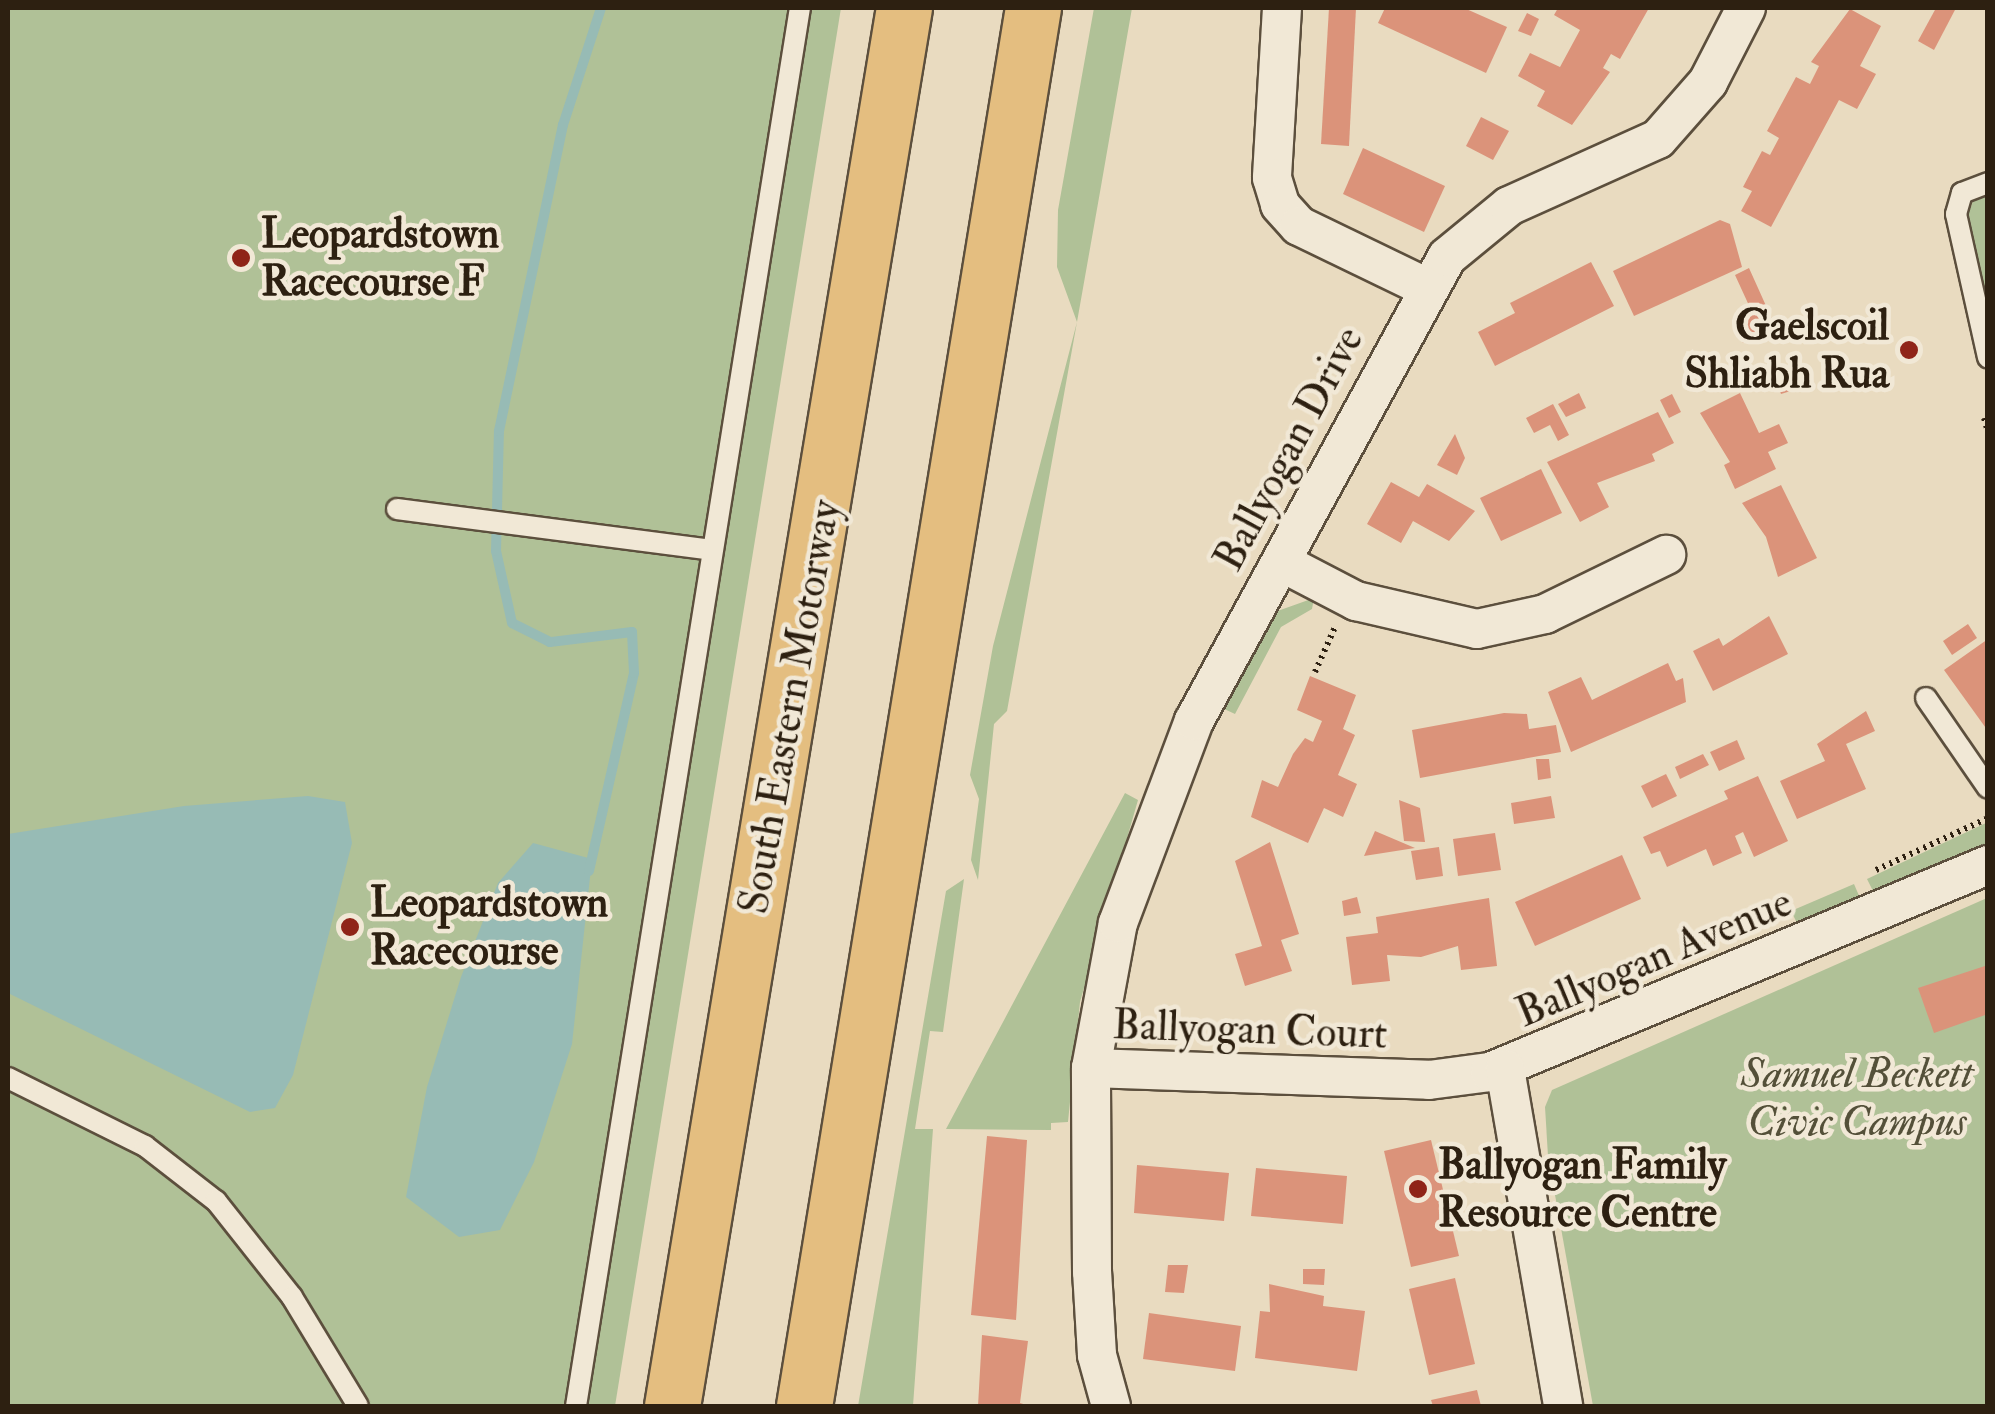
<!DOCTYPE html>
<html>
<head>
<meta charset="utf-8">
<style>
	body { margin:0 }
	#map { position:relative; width:1995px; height:1414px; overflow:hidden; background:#e9dbc0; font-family:"IM FELL Double Pica",serif }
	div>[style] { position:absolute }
	.green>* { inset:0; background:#b0c197 }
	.water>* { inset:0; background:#97bbb5 }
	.stream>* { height:10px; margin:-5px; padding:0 5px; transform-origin:5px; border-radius:5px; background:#97bbb5 }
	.building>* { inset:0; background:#db937a }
	.path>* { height:6px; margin-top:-3px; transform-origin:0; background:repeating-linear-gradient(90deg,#2d2011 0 2.5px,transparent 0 7.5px) }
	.roads { filter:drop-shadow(2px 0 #5c4f3d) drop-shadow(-2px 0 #5c4f3d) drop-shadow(0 2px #5c4f3d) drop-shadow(0 -2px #5c4f3d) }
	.lane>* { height:20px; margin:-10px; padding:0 10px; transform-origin:10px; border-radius:10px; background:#f1e8d6 }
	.street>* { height:38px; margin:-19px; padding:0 19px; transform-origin:19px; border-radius:19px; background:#f1e8d6 }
	.highway>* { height:55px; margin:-27.5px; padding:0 27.5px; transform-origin:27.5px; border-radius:27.5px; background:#e4be80 }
	.dots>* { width:28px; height:28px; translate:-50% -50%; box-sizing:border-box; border:5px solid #f1e8d6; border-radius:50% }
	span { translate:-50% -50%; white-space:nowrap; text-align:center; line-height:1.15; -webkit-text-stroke:9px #f1e8d6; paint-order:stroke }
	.poi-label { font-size:42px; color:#2d2011; font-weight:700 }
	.left { translate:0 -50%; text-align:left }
	.right { translate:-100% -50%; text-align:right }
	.street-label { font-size:42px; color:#2d2011 }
	.park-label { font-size:42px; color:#545039; font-style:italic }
	.frame { position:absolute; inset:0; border:10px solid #2d2011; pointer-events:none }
</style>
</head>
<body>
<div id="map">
	<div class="green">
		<div style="clip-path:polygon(8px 8px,841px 8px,615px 1406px,8px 1406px)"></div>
		<div style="clip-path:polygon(1094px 8px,1132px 8px,1100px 192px,1077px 322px,1007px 711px,994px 724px,978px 880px,971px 860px,979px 799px,970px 775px,993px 646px,1077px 322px,1057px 267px,1058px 210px)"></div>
		<div style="clip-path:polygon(1987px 194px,1987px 309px,1966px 220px,1973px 201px)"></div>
		<div style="clip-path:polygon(1314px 598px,1312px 609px,1281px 627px,1235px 714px,1222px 708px,1272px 613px)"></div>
		<div style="clip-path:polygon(1125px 793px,1138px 800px,1080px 1002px,1068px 1122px,1051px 1123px,1051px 1130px,946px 1129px)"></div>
		<div style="clip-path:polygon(1986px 823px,1987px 844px,1874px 893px,1867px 879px)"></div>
		<div style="clip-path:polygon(964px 879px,943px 1032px,930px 1031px,915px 1129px,933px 1129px,913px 1406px,858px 1406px,946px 891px)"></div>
		<div style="clip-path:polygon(1854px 884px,1860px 898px,1798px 925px,1791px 911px)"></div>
		<div style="clip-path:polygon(1987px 898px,1987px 1406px,1593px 1406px,1548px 1156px,1545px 1107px,1552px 1090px)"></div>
	</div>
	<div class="water">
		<div style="clip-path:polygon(308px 796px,345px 802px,352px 843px,293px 1075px,275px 1108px,250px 1112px,8px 993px,8px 834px,184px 806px)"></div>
		<div style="clip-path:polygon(533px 843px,592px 859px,572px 1044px,534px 1162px,500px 1230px,459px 1237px,406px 1197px,427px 1087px,461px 977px,498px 883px)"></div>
	</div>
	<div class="stream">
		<div style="left:589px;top:871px;width:203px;rotate:-77.2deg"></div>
		<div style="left:634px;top:673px;width:41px;rotate:-92.8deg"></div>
		<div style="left:632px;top:632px;width:83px;rotate:173deg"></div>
		<div style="left:550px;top:642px;width:42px;rotate:-153.4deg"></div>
		<div style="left:512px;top:623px;width:74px;rotate:-102.5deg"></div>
		<div style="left:496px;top:551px;width:120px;rotate:-88.6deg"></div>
		<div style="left:499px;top:431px;width:313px;rotate:-78.2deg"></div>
		<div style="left:563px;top:125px;width:123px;rotate:-72deg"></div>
	</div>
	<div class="building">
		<div style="clip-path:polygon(1329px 8px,1356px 8px,1349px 146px,1321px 144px)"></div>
		<div style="clip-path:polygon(1385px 8px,1464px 8px,1507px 27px,1486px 73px,1378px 23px)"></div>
		<div style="clip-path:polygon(1558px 8px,1649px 8px,1620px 59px,1611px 54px,1603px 68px,1610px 72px,1572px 125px,1537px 106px,1545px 91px,1518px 76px,1530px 53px,1560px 67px,1580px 30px,1554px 15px)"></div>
		<div style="clip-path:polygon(1936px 8px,1956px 8px,1934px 50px,1918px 41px)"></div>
		<div style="clip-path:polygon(1850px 9px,1881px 26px,1860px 66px,1876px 74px,1857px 109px,1839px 100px,1771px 227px,1741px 211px,1752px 191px,1743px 187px,1762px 151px,1770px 155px,1779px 138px,1767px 131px,1796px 77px,1810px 84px,1819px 66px,1811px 62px)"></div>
		<div style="clip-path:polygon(1527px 13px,1539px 19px,1531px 36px,1518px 31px)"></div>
		<div style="clip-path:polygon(1481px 117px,1509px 131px,1493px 160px,1466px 146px)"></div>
		<div style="clip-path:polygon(1363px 148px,1445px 186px,1424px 232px,1343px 194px)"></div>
		<div style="clip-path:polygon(1720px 220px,1730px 224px,1742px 267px,1634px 316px,1613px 271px)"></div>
		<div style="clip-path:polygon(1591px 262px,1614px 306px,1495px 366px,1478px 332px,1515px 313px,1510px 303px)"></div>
		<div style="clip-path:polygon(1749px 268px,1776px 328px,1743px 343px,1733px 321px,1752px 312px,1735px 275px)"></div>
		<div style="clip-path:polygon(1790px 369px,1797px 389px,1781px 394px,1774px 374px)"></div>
		<div style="clip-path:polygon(1579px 393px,1586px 408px,1566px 417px,1558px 404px)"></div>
		<div style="clip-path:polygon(1740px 393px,1759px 433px,1779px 424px,1788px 443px,1768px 452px,1776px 469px,1735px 489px,1724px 465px,1730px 462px,1700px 413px)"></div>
		<div style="clip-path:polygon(1672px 394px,1681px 412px,1669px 418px,1660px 400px)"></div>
		<div style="clip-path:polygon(1553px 404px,1569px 435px,1558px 441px,1550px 425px,1534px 433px,1526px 418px)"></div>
		<div style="clip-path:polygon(1658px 412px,1674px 443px,1652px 454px,1655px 461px,1597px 483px,1609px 507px,1580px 522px,1547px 462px)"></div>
		<div style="clip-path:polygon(1455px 434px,1465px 458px,1457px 475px,1437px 465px)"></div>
		<div style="clip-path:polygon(1541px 469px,1562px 513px,1501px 541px,1480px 498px)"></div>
		<div style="clip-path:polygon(1391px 482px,1419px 497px,1427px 484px,1475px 511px,1449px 541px,1413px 521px,1401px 543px,1367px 524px)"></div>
		<div style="clip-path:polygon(1781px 485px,1817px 558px,1778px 577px,1766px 537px,1742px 503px)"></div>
		<div style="clip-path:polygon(1769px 616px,1788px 654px,1713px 691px,1693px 651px,1719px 638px,1723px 646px)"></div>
		<div style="clip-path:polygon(1968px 624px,1977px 638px,1952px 655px,1943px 641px)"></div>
		<div style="clip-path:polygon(1988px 639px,1988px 731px,1944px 670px)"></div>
		<div style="clip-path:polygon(1668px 663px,1676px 681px,1683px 678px,1686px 702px,1571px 752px,1548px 692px,1581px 677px,1592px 700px)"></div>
		<div style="clip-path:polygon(1310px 676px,1356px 695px,1343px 729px,1355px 735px,1338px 775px,1357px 784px,1343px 817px,1324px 808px,1308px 843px,1251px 817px,1262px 780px,1278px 787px,1293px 754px,1305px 738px,1313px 742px,1322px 721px,1297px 710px)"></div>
		<div style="clip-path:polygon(1866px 711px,1875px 731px,1846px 744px,1866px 789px,1797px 819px,1780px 781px,1825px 761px,1817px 744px)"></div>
		<div style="clip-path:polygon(1504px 713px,1527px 714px,1529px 729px,1556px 725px,1561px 752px,1420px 778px,1412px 730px)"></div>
		<div style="clip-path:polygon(1737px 740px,1745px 759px,1719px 771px,1710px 752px)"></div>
		<div style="clip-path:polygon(1703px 754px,1709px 765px,1680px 779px,1675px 767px)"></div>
		<div style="clip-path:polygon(1536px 759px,1549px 759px,1551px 778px,1538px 780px)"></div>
		<div style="clip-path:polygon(1666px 774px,1677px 796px,1652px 808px,1641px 786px)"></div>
		<div style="clip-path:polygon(1758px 776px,1788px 841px,1754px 857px,1743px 832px,1735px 836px,1742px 853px,1713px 866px,1706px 849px,1667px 867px,1660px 851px,1651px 854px,1643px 837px,1728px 799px,1724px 791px)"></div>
		<div style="clip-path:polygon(1551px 796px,1555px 818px,1514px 824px,1511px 803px)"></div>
		<div style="clip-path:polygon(1399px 800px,1420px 808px,1425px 842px,1404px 841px)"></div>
		<div style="clip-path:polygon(1375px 831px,1415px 848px,1364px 856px)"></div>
		<div style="clip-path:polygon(1495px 833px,1501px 870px,1458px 876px,1453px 839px)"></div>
		<div style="clip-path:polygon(1270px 842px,1299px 934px,1281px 940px,1292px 971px,1245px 986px,1235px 954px,1262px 946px,1235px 861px)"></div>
		<div style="clip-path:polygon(1439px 847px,1443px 876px,1416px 880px,1411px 851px)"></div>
		<div style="clip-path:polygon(1622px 855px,1641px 899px,1535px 946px,1515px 902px)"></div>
		<div style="clip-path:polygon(1357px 897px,1361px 913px,1344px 916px,1342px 901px)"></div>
		<div style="clip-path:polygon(1489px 898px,1497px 966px,1461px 970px,1458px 946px,1421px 957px,1387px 955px,1390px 981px,1352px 985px,1346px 937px,1378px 933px,1376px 917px)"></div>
		<div style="clip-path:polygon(1988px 965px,1988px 1014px,1934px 1033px,1918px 988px)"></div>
		<div style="clip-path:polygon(987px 1136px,1027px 1140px,1016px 1320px,971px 1315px)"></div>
		<div style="clip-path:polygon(1431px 1140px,1459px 1256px,1411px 1267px,1384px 1151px)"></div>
		<div style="clip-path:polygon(1137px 1165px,1229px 1173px,1224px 1221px,1134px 1213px)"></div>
		<div style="clip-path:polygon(1256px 1168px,1347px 1176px,1343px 1224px,1251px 1216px)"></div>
		<div style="clip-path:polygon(1168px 1265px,1188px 1265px,1184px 1293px,1165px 1292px)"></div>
		<div style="clip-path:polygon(1303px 1269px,1325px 1269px,1324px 1285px,1303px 1284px)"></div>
		<div style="clip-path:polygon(1455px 1278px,1475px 1364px,1429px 1375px,1409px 1289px)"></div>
		<div style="clip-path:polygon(1269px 1284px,1324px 1296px,1323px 1306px,1365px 1311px,1357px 1371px,1255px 1358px,1260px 1311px,1270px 1312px)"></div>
		<div style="clip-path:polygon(1149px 1313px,1241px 1326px,1235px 1371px,1143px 1359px)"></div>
		<div style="clip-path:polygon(982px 1335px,1028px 1341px,1020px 1403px,1030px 1406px,978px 1406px)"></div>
		<div style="clip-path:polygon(1477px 1390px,1481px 1406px,1433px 1406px,1431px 1400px)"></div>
	</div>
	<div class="path">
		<div style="left:1984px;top:418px;width:15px;rotate:74deg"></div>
		<div style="left:1315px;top:672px;width:49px;rotate:-66deg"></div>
		<div style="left:1876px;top:870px;width:123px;rotate:-24.9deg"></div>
	</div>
	<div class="roads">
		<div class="lane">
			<div style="left:1988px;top:183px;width:28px;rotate:159deg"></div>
			<div style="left:1962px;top:193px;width:22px;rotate:106deg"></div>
			<div style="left:1956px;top:214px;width:147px;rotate:77.4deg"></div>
			<div style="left:397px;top:509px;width:317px;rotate:7.4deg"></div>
			<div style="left:1926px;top:698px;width:109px;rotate:55.4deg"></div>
			<div style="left:8px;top:1078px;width:153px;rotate:26.4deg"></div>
			<div style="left:145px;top:1146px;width:90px;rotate:37.8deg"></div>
			<div style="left:216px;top:1201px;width:122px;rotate:51.6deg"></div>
			<div style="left:292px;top:1297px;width:127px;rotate:58.8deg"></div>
			<div style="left:576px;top:1406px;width:1416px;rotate:-80.9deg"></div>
		</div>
		<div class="street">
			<div style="left:1282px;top:8px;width:170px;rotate:93.4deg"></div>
			<div style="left:1272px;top:178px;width:28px;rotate:73deg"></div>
			<div style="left:1280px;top:205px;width:28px;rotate:48deg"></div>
			<div style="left:1299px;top:226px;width:140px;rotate:25.8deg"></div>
			<div style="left:1281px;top:562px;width:85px;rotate:27.5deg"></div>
			<div style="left:1356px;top:601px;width:124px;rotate:13deg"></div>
			<div style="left:1477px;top:629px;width:70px;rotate:-12.4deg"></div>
			<div style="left:1545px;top:614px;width:135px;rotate:-26deg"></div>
			<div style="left:1091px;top:1068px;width:338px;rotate:2deg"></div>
			<div style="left:1429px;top:1080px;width:62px;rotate:-7.5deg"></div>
			<div style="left:1490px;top:1072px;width:539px;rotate:-22.57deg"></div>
			<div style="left:1505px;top:1069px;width:342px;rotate:80.2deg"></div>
			<div style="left:1111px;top:1406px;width:53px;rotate:-105.4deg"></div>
			<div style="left:1097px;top:1355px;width:83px;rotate:-93.4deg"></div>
			<div style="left:1092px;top:1272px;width:204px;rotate:-90.3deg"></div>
			<div style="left:1091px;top:1068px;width:147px;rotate:-79.5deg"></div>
			<div style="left:1118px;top:923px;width:216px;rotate:-69.4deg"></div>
			<div style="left:1194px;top:721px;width:528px;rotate:-61.4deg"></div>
			<div style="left:1447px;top:257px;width:80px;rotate:-39.4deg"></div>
			<div style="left:1509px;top:206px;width:163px;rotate:-24.2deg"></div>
			<div style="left:1658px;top:139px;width:76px;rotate:-48.7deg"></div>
			<div style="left:1708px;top:82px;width:83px;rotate:-62.8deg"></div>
		</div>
		<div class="highway">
			<div style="left:672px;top:1406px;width:1417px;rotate:-80.58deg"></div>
			<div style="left:804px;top:1406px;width:1417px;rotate:-80.7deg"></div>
		</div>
	</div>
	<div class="dots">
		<div style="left:241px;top:258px;background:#8f2418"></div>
		<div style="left:1909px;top:350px;background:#8f2418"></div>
		<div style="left:350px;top:927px;background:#8f2418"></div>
		<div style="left:1418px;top:1189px;background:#8f2418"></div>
	</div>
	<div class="poi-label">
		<span class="left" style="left:261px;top:258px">Leopardstown<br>Racecourse F</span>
		<span class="right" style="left:1889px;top:350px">Gaelscoil<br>Shliabh Rua</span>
		<span class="left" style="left:370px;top:927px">Leopardstown<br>Racecourse</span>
		<span class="left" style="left:1438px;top:1189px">Ballyogan Family<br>Resource Centre</span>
	</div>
	<div class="street-label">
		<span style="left:1289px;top:449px;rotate:-62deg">Ballyogan Drive</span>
		<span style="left:790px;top:707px;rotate:-80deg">South Eastern Motorway</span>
		<span style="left:1654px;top:958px;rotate:-23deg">Ballyogan Avenue</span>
		<span style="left:1250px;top:1030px;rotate:2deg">Ballyogan Court</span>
	</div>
	<div class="park-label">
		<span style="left:1857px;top:1098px">Samuel Beckett<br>Civic Campus</span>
	</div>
	<div class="frame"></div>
</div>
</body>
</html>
